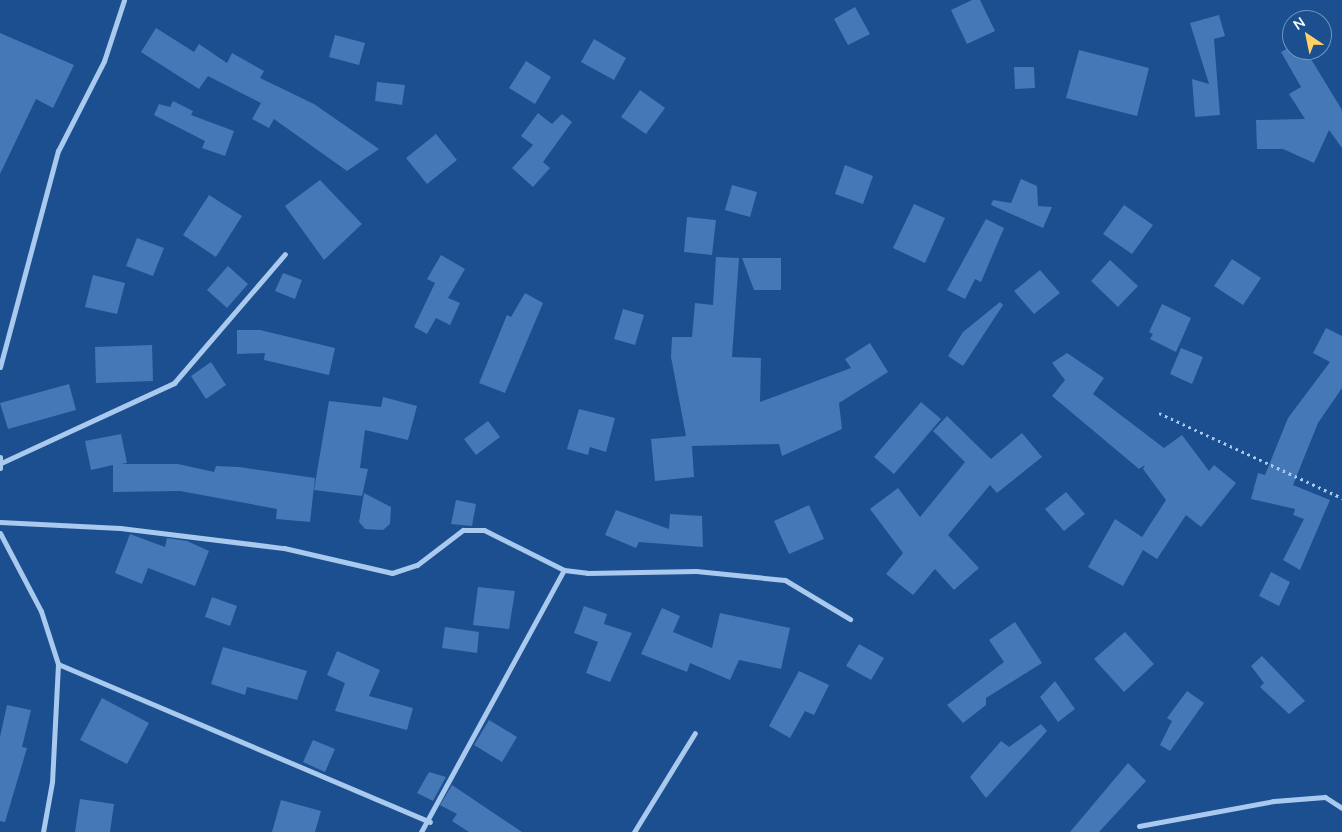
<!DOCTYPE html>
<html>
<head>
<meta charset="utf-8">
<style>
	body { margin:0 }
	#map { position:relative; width:1342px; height:832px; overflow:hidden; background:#1b4f8f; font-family:Mulish,sans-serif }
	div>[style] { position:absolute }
	.building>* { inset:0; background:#4478b7 }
	.path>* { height:3px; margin-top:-1.5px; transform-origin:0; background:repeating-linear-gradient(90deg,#a9c9ee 0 2.5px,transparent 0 6.5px) }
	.street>* { height:5px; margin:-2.5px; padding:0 2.5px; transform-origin:2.5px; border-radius:2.5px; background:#a9c9ee }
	span { translate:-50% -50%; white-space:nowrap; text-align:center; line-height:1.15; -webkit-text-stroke:4px #1b4f8f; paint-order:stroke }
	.north { position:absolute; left:1282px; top:10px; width:50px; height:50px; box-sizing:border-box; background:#1b4f8f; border:1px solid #7695bc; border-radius:50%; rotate:326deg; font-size:14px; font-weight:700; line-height:20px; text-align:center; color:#fff }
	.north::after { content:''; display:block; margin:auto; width:18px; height:22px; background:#ffd166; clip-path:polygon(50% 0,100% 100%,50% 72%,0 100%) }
</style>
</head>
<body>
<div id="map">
	<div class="building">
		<div style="clip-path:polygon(972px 0,980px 0,995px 31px,967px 44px,951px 10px)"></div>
		<div style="clip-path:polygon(855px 7px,870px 34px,848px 45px,834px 19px)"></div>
		<div style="clip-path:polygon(1219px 15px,1225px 36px,1214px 39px,1220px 115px,1195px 117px,1192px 79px,1209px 84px,1190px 23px)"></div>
		<div style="clip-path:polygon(156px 28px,194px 52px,199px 44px,227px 63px,232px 53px,264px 71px,260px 78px,314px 104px,379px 149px,347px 171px,274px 119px,269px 128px,252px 119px,261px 103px,208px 76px,199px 89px,141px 52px)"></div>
		<div style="clip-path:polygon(0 33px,74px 65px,53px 108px,36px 99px,0 174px)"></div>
		<div style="clip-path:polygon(335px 35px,365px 43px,359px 65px,329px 57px)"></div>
		<div style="clip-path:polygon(594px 39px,626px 58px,614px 80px,581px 62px)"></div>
		<div style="clip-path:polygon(1292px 46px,1292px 50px,1318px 50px,1320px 54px,1311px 59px,1342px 110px,1342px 148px,1329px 130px,1314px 163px,1283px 149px,1257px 149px,1256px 120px,1305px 119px,1289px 94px,1301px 87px,1281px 52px)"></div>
		<div style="clip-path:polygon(1079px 50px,1149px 68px,1137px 116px,1066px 98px)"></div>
		<div style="clip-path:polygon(526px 61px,551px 77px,535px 104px,509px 88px)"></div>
		<div style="clip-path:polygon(1014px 67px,1034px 67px,1035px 88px,1015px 89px)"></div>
		<div style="clip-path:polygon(377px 82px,405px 85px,402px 105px,375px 101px)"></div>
		<div style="clip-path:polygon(640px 90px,665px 108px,646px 134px,621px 117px)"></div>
		<div style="clip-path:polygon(173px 101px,193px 111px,191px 115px,234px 131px,225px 156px,202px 148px,205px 141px,154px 115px,159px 104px,170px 107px)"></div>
		<div style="clip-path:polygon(538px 113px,552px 124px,562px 114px,572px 122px,543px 162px,550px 168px,533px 187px,512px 168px,533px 145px,521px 136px)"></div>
		<div style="clip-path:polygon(436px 134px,457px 160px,427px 184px,406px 158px)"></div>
		<div style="clip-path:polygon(845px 165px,873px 176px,863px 204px,835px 194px)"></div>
		<div style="clip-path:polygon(1021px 179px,1037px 186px,1038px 206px,1052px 207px,1043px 228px,991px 205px,993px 200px,1011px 203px)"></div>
		<div style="clip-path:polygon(320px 180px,362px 224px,324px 260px,285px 206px)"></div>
		<div style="clip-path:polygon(732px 185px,757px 192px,750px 217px,725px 210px)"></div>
		<div style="clip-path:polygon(209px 195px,242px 216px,216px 257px,183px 235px)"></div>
		<div style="clip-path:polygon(914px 204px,945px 218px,925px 263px,893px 248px)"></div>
		<div style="clip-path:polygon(1124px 205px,1153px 225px,1132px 254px,1103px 234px)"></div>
		<div style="clip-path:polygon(687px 217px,716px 220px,712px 255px,684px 252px)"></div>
		<div style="clip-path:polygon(986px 219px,1004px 228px,981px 282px,975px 279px,965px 299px,947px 290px)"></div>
		<div style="clip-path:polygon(137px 238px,164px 248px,153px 276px,126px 266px)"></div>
		<div style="clip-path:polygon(441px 255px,465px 269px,448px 298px,460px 303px,450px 325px,436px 318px,427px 334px,414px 327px,435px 283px,427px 279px)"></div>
		<div style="clip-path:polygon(716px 257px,739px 258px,732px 357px,761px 358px,760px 402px,851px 368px,845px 359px,870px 343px,888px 372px,839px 403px,842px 429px,782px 456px,779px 444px,692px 446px,694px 477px,655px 481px,651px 439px,686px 436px,671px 357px,672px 337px,692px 337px,695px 303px,713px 305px)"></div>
		<div style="clip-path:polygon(742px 258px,781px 258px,781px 290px,754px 290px)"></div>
		<div style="clip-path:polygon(1232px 259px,1261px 278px,1243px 305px,1214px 286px)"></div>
		<div style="clip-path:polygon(1110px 260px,1138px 286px,1118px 307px,1091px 281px)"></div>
		<div style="clip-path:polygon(228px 266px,248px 284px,227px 308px,207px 290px)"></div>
		<div style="clip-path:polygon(1040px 270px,1060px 293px,1034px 314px,1014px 291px)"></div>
		<div style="clip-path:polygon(283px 273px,302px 280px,295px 299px,275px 291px)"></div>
		<div style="clip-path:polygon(93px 275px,125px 283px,117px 314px,85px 307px)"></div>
		<div style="clip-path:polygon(525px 293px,543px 303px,505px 393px,479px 383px,507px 315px,511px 317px)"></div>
		<div style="clip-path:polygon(1000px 302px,1003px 305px,963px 366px,948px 356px,963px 332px)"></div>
		<div style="clip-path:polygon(1162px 304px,1191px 318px,1176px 352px,1150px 339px,1153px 334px,1149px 332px)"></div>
		<div style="clip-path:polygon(623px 309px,644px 315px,635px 345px,614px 339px)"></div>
		<div style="clip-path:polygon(1326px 328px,1342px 336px,1342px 388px,1318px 423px,1293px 485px,1330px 500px,1300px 570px,1283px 560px,1304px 519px,1293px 515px,1295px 509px,1251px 499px,1258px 473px,1265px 475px,1288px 418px,1330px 362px,1313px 353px)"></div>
		<div style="clip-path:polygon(237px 330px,260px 330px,335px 348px,329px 375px,264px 360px,265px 353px,237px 354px)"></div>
		<div style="clip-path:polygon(152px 345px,153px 381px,96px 383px,95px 347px)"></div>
		<div style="clip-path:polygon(1181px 348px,1203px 357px,1192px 384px,1170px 374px)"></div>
		<div style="clip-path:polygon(1067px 353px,1104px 378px,1093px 394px,1164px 448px,1182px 435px,1209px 471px,1214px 465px,1236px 483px,1201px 527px,1186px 515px,1157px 559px,1143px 550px,1123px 586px,1088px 567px,1115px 519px,1142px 537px,1166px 500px,1143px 469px,1145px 465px,1139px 469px,1052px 396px,1065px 380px,1052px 363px)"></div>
		<div style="clip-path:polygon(211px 362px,226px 385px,206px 399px,191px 376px)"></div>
		<div style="clip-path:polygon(69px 384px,76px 410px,8px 429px,0 403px)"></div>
		<div style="clip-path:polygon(383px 397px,417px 406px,408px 440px,365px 430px,360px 468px,368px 469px,362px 496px,314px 490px,329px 401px,381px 407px)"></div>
		<div style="clip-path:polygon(921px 402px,941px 419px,894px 474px,874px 457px)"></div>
		<div style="clip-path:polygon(579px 409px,615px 418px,606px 452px,590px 447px,588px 455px,567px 449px)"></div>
		<div style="clip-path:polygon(947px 416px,991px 459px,1022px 433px,1042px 457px,997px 493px,990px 485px,948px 535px,979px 568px,954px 590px,935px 569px,913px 595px,886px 574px,903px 553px,870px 509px,898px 488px,920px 517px,965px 462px,933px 431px)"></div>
		<div style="clip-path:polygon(488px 421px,500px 437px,476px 455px,464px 439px)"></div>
		<div style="clip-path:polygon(121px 434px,127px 463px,121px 464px,178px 464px,214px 472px,216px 466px,239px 467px,315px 478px,310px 522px,276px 519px,277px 509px,180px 491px,113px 492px,113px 465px,91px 470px,85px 441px)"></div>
		<div style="clip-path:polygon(1066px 492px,1085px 514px,1064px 531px,1045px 509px)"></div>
		<div style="clip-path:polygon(364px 493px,391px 507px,390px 524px,383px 530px,365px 529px,359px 522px)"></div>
		<div style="clip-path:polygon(456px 500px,476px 504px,472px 526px,451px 524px)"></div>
		<div style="clip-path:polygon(809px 505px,824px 539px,789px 554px,774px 521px)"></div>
		<div style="clip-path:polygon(616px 510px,669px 529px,670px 514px,702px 516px,703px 547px,639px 542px,636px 548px,605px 535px)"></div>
		<div style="clip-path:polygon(130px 534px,165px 547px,167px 538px,187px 541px,209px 551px,195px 586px,148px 568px,142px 584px,115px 573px)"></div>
		<div style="clip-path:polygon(1271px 572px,1290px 582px,1279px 606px,1259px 596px)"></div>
		<div style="clip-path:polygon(478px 587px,515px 591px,509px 629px,473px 625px)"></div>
		<div style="clip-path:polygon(212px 597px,237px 606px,230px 626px,205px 617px)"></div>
		<div style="clip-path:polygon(584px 606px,607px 614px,604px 624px,632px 633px,610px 682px,586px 673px,598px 642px,574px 633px)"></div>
		<div style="clip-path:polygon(662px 608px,680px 616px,673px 632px,712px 648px,720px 613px,790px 628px,781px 669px,739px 660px,730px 680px,690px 663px,687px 672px,641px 654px)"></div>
		<div style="clip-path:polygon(1015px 622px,1042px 663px,986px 698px,986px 705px,963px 723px,947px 705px,1004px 662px,989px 640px)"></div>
		<div style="clip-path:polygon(445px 627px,479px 632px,477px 653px,442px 648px)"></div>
		<div style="clip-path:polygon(1125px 632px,1154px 664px,1124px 692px,1094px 659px)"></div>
		<div style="clip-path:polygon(859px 644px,884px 658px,871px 680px,846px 666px)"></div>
		<div style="clip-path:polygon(223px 647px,307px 671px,297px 700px,247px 687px,245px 695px,211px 684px)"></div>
		<div style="clip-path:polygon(337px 651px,380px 670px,369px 696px,413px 708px,407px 730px,335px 711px,345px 683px,327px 675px)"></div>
		<div style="clip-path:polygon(1262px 656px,1305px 701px,1289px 714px,1260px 687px,1264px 683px,1251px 666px)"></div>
		<div style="clip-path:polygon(799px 671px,829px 685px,814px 715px,805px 711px,790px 738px,769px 726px)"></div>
		<div style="clip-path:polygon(1055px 681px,1075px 709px,1058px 722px,1040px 697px)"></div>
		<div style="clip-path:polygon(1187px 691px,1204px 703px,1170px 751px,1160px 745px,1172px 721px,1167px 718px)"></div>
		<div style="clip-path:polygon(102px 698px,149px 723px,127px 764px,80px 740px)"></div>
		<div style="clip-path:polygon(7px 705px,31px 710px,22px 747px,27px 748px,5px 822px,0 821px,0 737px)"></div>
		<div style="clip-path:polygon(489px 720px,517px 737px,502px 762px,474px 745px)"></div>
		<div style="clip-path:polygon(1041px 724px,1047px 731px,986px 798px,970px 777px,1001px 741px,1009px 747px)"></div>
		<div style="clip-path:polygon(313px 740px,335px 749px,325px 772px,303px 762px)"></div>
		<div style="clip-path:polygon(1128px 763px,1146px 781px,1099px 832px,1070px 832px)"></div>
		<div style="clip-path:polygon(429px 772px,446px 777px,433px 801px,417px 793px)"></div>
		<div style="clip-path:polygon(452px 785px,522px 832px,469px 832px,452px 821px,457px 814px,440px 805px)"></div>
		<div style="clip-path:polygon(80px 799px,114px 804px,110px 832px,75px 832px)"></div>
		<div style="clip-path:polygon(281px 800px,321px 811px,315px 832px,272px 832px)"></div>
	</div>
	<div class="path">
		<div style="left:1159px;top:413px;width:202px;rotate:24.9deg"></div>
	</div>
	<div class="street">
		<div style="left:0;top:367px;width:224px;rotate:-75deg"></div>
		<div style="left:58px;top:151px;width:101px;rotate:-62.9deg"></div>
		<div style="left:104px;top:61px;width:64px;rotate:-71.8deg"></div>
		<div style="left:0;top:457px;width:11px;rotate:90deg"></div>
		<div style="left:1px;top:463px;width:191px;rotate:-24.8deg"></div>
		<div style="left:174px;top:383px;width:170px;rotate:-49.3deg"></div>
		<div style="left:0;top:522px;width:120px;rotate:2.9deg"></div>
		<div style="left:120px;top:528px;width:165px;rotate:7deg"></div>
		<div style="left:284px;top:548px;width:111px;rotate:13deg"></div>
		<div style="left:392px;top:573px;width:26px;rotate:-18deg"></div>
		<div style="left:417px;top:565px;width:58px;rotate:-37.3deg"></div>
		<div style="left:463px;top:530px;width:21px"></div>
		<div style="left:484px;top:530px;width:89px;rotate:26.6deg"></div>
		<div style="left:564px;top:570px;width:23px;rotate:7deg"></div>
		<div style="left:587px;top:573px;width:109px;rotate:-1.1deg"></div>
		<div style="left:696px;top:571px;width:89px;rotate:5.8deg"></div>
		<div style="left:785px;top:580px;width:76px;rotate:31deg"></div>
		<div style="left:0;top:533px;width:88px;rotate:62.3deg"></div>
		<div style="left:41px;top:611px;width:56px;rotate:72.2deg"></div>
		<div style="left:58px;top:664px;width:118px;rotate:92.9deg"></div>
		<div style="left:52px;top:782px;width:51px;rotate:100.2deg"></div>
		<div style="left:58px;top:664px;width:404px;rotate:23deg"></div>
		<div style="left:1139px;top:826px;width:137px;rotate:-10.5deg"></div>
		<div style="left:1274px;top:801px;width:51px;rotate:-4.5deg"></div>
		<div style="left:1325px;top:797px;width:20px;rotate:33deg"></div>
		<div style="left:421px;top:832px;width:298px;rotate:-61.4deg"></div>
		<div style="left:634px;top:832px;width:116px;rotate:-58.4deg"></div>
	</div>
	<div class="north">N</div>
</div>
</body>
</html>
